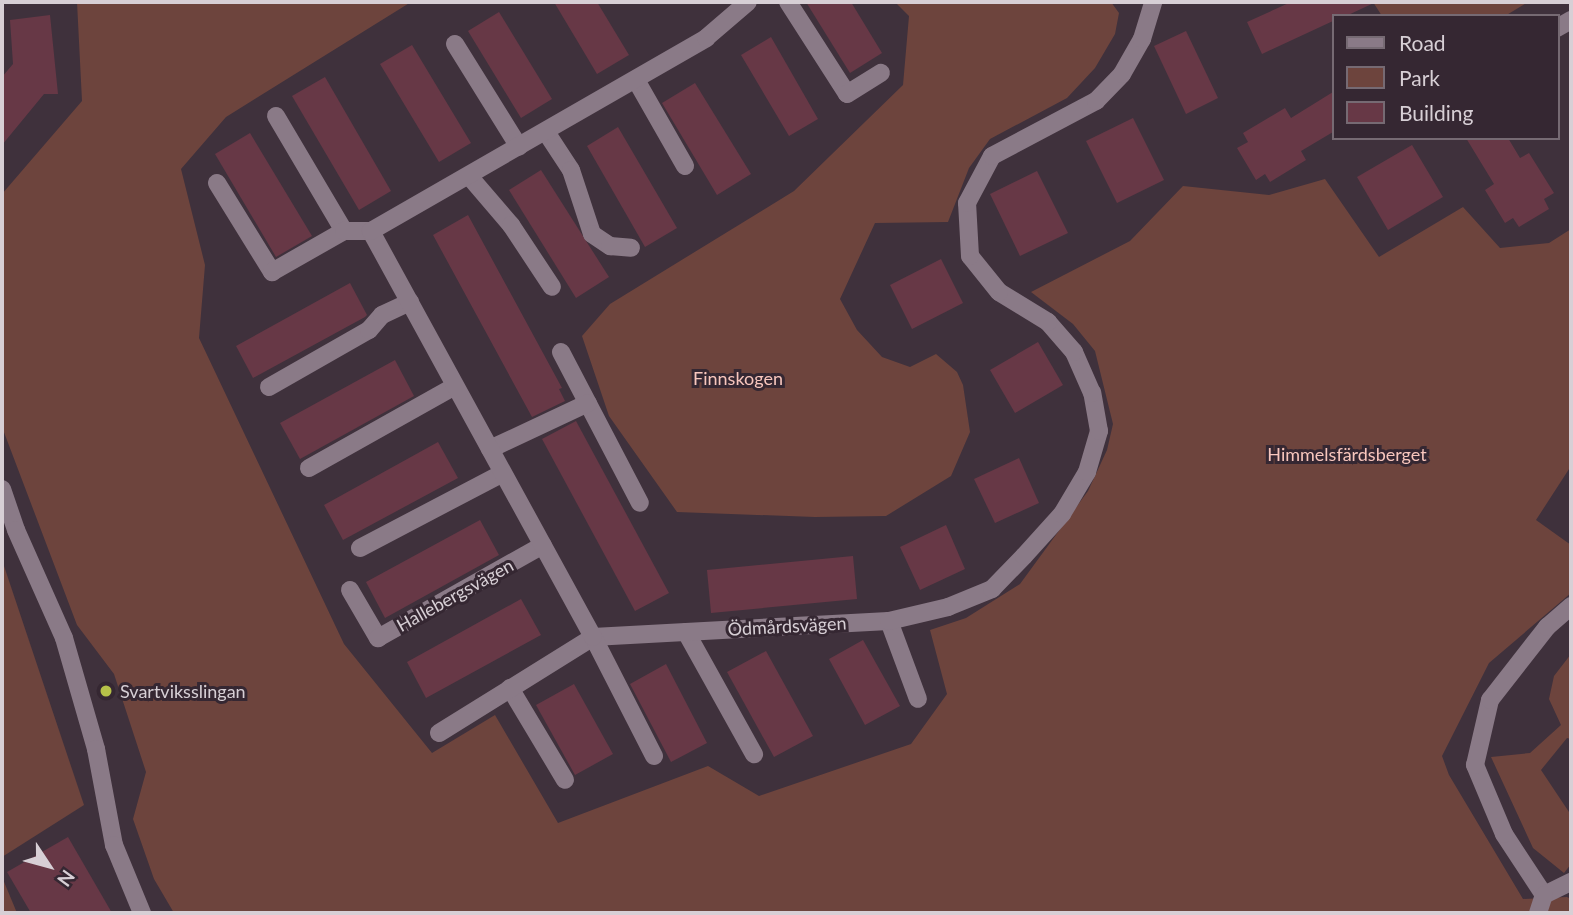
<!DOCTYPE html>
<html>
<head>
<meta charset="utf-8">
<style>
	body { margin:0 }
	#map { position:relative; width:1573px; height:915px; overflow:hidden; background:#3f313c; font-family:Lato,sans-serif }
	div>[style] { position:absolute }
	.green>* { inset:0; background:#6d443d }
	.building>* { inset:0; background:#673846 }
	.minor>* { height:18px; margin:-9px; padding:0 9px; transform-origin:9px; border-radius:9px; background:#8a7a87 }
	.dots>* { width:19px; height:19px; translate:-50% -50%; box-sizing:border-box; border:4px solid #352732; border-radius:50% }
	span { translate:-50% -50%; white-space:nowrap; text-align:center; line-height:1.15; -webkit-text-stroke:6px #352732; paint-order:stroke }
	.park-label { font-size:18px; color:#f8c6bd }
	.street-label { font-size:18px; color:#d7cfd5 }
	.poi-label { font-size:18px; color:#d7cfd5 }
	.left { translate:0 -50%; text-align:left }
	.frame { position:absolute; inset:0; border:4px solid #d7cfd5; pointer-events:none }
	.legend { position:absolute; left:1332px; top:14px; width:228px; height:126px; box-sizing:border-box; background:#352732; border:2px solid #766a73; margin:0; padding:9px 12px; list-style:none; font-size:21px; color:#d7cfd5 }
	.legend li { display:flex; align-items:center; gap:14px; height:35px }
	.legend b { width:35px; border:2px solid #766a73 }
	.north { position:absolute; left:14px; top:831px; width:70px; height:70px; -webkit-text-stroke:5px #352732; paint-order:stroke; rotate:126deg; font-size:19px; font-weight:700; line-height:28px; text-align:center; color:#d7cfd5 }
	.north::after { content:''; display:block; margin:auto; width:24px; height:32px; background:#d7cfd5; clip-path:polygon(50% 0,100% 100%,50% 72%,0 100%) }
</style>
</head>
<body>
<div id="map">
	<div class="green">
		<div style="clip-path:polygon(77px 2px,411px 2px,226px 117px,181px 169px,205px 265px,199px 338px,344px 644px,432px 753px,495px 715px,558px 823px,708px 766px,759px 796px,911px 744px,947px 694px,930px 630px,966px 618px,1020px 584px,1088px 491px,1107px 450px,1113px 424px,1095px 351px,1073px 324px,1031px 292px,1130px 241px,1183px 186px,1269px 195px,1325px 179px,1379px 257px,1463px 207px,1500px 248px,1549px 243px,1571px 229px,1571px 466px,1536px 520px,1571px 545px,1571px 593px,1489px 663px,1442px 756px,1449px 775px,1523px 899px,1567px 897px,1571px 899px,1571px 913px,174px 913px,154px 879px,133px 819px,146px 772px,114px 674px,77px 625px,2px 427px,2px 194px,82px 101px)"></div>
		<div style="clip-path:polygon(895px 2px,1111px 2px,1119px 13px,1115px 34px,1095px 68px,1067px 98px,990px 139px,969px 168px,948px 222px,875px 223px,840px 299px,857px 330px,882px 357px,910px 367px,936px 354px,957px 372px,963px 385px,970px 432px,951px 476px,886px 516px,815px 517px,677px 512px,609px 416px,582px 336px,610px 304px,794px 191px,903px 85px,909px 16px)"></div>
		<div style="clip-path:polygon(1373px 2px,1528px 2px,1505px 16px,1382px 16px)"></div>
		<div style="clip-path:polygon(2px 560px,84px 805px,2px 857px)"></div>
		<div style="clip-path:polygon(1571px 654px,1571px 739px,1567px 738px,1541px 770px,1571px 815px,1571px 864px,1564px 873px,1533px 848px,1491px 757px,1530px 753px,1561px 725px,1549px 699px,1554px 676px)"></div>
		<div style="clip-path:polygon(2px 877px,17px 913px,2px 913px)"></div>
	</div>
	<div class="building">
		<div style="clip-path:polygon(554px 2px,597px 2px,629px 55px,597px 74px)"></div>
		<div style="clip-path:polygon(806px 2px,851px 2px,882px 53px,850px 73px)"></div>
		<div style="clip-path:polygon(1291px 2px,1376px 2px,1346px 16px,1333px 16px,1333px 21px,1262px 54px,1247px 22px)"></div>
		<div style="clip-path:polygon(499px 12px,552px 99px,521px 118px,468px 31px)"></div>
		<div style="clip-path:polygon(50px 15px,58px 94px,44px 94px,2px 145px,2px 77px,13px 64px,10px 20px)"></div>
		<div style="clip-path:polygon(1186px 31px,1218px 98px,1186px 114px,1154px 46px)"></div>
		<div style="clip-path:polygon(771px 37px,818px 119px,789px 136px,741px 55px)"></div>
		<div style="clip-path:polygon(412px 45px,471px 143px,439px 162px,380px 64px)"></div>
		<div style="clip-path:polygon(325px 77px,391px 191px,359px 210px,292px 96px)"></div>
		<div style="clip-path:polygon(695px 83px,751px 174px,717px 195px,662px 103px)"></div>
		<div style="clip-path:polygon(1333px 92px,1333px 132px,1301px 151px,1306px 160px,1270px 182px,1265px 174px,1256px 180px,1237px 148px,1248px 142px,1243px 133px,1285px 108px,1291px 118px)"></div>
		<div style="clip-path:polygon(1133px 118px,1164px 180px,1117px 203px,1086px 141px)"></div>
		<div style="clip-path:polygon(618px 127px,677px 228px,645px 247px,587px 146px)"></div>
		<div style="clip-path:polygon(250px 133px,312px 236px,276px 257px,215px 154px)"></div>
		<div style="clip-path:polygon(1466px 138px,1508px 138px,1520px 158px,1529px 153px,1554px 193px,1544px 199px,1549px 209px,1519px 227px,1513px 218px,1505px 223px,1485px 190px,1494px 184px)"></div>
		<div style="clip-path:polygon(1412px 145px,1443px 197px,1388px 230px,1357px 177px)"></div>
		<div style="clip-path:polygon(541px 170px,609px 277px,576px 298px,509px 190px)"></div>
		<div style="clip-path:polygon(1037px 171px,1068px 233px,1020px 256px,990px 194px)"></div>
		<div style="clip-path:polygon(468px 215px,562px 388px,559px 389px,565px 401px,532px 417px,433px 235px)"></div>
		<div style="clip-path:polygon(941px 259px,963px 303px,912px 329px,890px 285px)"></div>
		<div style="clip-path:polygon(350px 283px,367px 315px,365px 317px,253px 378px,236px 346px)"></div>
		<div style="clip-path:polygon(1038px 342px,1063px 385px,1015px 413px,990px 370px)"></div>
		<div style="clip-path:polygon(395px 360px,414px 396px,300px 459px,280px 423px)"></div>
		<div style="clip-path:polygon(576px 421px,669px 593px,635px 611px,542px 439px)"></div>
		<div style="clip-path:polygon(438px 442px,458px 478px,343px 540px,324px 505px)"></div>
		<div style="clip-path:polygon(1019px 458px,1039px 503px,995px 523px,974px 479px)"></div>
		<div style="clip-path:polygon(480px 520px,499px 555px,385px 618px,366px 582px)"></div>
		<div style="clip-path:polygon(946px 525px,965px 569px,920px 590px,900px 547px)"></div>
		<div style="clip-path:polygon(853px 556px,857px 599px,711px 613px,707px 570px)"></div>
		<div style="clip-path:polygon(521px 599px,541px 635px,426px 698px,407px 662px)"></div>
		<div style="clip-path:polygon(863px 640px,900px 706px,865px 725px,829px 659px)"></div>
		<div style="clip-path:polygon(766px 651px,813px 736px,774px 757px,727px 672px)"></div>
		<div style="clip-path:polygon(666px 664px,707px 743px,671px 762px,630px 684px)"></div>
		<div style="clip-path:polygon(574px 684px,613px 754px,575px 775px,536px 705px)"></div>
		<div style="clip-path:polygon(68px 837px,112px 913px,31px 913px,7px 872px)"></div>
	</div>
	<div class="minor">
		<div style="left:788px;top:2px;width:109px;rotate:57.3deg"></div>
		<div style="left:847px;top:94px;width:40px;rotate:-32deg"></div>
		<div style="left:1557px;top:28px;width:16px;rotate:-30deg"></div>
		<div style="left:455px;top:44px;width:121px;rotate:58.1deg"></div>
		<div style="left:636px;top:80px;width:99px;rotate:60.3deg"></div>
		<div style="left:276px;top:116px;width:134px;rotate:59.4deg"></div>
		<div style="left:546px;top:132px;width:45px;rotate:56.7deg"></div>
		<div style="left:571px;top:170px;width:67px;rotate:71.8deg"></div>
		<div style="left:592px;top:234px;width:22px;rotate:34deg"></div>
		<div style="left:610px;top:246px;width:21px;rotate:5deg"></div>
		<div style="left:469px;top:176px;width:65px;rotate:49.4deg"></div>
		<div style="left:511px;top:225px;width:74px;rotate:56.5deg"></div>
		<div style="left:217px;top:183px;width:105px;rotate:58.3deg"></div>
		<div style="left:272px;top:272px;width:83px;rotate:-29.7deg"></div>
		<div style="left:344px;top:231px;width:27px"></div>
		<div style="left:561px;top:352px;width:170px;rotate:62.4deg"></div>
		<div style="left:269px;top:387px;width:115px;rotate:-29.7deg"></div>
		<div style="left:369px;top:330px;width:20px;rotate:-49deg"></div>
		<div style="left:382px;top:315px;width:31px;rotate:-25deg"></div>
		<div style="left:490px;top:449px;width:108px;rotate:-25.1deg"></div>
		<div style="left:309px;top:468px;width:167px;rotate:-29.3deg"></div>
		<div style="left:2px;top:489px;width:43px;rotate:71.1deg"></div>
		<div style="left:16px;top:530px;width:118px;rotate:66deg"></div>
		<div style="left:64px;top:638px;width:116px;rotate:73.9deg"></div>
		<div style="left:96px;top:749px;width:98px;rotate:79.4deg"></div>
		<div style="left:114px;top:845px;width:74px;rotate:67.6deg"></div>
		<div style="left:360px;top:548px;width:161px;rotate:-27.7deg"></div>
		<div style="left:350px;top:590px;width:56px;rotate:59.7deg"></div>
		<div style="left:378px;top:638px;width:189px;rotate:-29.4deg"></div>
		<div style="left:889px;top:621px;width:83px;rotate:69.6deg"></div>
		<div style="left:686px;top:632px;width:140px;rotate:60.9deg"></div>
		<div style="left:510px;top:688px;width:107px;rotate:59.1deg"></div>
		<div style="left:439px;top:733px;width:181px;rotate:-31.9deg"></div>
		<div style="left:593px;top:637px;width:296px;rotate:-3.1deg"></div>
		<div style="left:889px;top:621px;width:61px;rotate:-13.3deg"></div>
		<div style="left:948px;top:607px;width:48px;rotate:-22.2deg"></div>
		<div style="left:992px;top:589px;width:46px;rotate:-45.9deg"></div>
		<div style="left:1024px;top:556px;width:57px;rotate:-47.9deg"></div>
		<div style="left:1062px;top:514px;width:49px;rotate:-59.2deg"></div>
		<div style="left:1087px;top:472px;width:43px;rotate:-73.7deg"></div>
		<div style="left:1099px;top:431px;width:39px;rotate:-100deg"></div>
		<div style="left:1092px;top:393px;width:45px;rotate:-113.7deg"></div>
		<div style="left:1074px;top:352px;width:40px;rotate:-131deg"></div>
		<div style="left:1048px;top:322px;width:57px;rotate:-148.5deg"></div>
		<div style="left:999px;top:292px;width:46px;rotate:-128.9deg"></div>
		<div style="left:970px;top:256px;width:53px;rotate:-93.2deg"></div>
		<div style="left:967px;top:203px;width:53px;rotate:-62deg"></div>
		<div style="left:992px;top:156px;width:118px;rotate:-27.9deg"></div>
		<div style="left:1096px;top:101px;width:37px;rotate:-46deg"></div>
		<div style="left:1122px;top:74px;width:40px;rotate:-60.3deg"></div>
		<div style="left:1142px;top:39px;width:39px;rotate:-73deg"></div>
		<div style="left:654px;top:756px;width:134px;rotate:-117.1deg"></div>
		<div style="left:593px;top:637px;width:463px;rotate:-118.7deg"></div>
		<div style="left:371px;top:231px;width:387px;rotate:-29.9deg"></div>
		<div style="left:706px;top:38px;width:55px;rotate:-40.6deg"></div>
		<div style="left:1544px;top:895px;width:73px;rotate:-123.3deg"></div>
		<div style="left:1504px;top:834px;width:75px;rotate:-112.8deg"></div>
		<div style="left:1475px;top:765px;width:67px;rotate:-77deg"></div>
		<div style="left:1490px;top:700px;width:93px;rotate:-52deg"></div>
		<div style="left:1547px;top:627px;width:32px;rotate:-41deg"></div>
		<div style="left:1544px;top:895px;width:30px;rotate:-26deg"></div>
		<div style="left:1538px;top:913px;width:19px;rotate:-72deg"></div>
	</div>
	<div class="dots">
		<div style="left:106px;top:691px;background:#b6c149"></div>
	</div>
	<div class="park-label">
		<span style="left:738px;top:378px">Finnskogen</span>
		<span style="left:1347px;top:454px">Himmelsfärdsberget</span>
	</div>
	<div class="street-label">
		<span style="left:455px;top:595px;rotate:-29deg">Hallebergsvägen</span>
		<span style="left:787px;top:626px;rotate:-3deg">Ödmårdsvägen</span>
	</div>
	<div class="poi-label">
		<span class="left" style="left:120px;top:691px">Svartviksslingan</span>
	</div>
	<div class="frame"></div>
	<ul class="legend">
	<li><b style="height:9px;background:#8a7a87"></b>Road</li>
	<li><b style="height:19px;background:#6d443d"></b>Park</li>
	<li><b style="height:19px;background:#673846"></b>Building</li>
	</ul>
	<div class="north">N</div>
</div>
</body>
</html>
